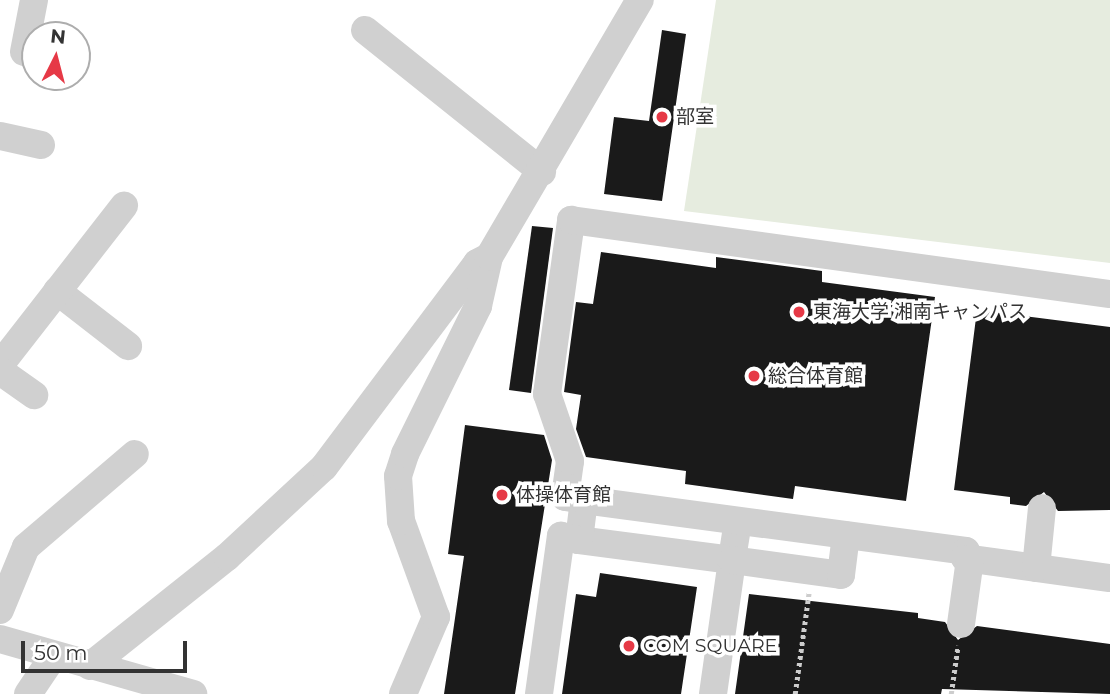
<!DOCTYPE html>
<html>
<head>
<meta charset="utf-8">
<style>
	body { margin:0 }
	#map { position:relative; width:1110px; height:694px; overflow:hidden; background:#fff; font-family:Montserrat,"Noto Sans JP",sans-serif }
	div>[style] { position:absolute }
	.green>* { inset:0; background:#e6ecdf }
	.building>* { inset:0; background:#1a1a1a }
	.path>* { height:4.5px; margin-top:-2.25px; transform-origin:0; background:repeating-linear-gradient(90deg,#cdcdcd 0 3.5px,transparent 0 7px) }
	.minor>* { height:28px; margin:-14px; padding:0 14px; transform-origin:14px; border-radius:14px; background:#d0d0d0 }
	.dots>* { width:19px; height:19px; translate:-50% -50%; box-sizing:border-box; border:4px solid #fff; border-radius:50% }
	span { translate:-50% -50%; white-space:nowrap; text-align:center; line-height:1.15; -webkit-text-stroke:7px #fff; paint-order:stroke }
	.poi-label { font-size:19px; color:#333 }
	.left { translate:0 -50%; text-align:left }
	.north { position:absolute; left:21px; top:21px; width:70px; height:70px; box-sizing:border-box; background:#fff; border:2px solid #adadad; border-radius:50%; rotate:6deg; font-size:19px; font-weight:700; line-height:28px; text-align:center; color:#333 }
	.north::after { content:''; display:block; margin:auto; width:24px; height:32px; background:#e63946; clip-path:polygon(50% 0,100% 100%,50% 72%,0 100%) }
	.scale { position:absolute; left:21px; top:641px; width:166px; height:32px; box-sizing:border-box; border:4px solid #333; border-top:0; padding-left:9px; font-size:21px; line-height:24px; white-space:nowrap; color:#333; -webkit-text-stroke:5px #fff; paint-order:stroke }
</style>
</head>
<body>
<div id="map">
	<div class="green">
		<div style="clip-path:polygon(716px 0,1110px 0,1110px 263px,684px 211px)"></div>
	</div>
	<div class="building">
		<div style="clip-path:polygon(662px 30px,686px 34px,662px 201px,604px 194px,614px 117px,649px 121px)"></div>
		<div style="clip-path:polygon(532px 226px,553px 228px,531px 393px,509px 390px)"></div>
		<div style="clip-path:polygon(601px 252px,716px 268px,716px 257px,822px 271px,822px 282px,935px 297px,906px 501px,795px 486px,793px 499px,685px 484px,686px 471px,586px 457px,576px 429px,581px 395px,564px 392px,576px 302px,593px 304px)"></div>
		<div style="clip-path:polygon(977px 310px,1110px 327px,1110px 510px,1058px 511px,1044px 492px,1026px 506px,1010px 504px,1010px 497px,954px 490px)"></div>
		<div style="clip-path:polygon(465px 425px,544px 435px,552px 460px,515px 694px,444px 694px,464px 556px,448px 554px)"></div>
		<div style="clip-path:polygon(600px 573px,697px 587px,681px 694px,562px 694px,576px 594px,596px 597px)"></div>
		<div style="clip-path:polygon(749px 594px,918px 613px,918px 618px,945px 622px,958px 640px,977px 626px,1110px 644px,1110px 694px,942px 689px,941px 694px,735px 694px)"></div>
	</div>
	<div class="path">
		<div style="left:795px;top:694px;width:103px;rotate:-82.2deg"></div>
		<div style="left:951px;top:694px;width:49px;rotate:-81.9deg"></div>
	</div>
	<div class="minor">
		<div style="left:365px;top:30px;width:227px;rotate:38.7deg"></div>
		<div style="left:24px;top:52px;width:53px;rotate:-79.1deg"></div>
		<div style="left:0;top:136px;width:42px;rotate:12.4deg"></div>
		<div style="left:57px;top:291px;width:90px;rotate:37.8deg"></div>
		<div style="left:0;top:365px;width:202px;rotate:-52.1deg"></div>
		<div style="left:0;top:371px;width:42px;rotate:35.2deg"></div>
		<div style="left:584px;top:500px;width:19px;rotate:-171deg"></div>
		<div style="left:565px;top:497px;width:36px;rotate:-82deg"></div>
		<div style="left:570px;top:461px;width:71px;rotate:-108.9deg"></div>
		<div style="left:547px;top:394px;width:176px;rotate:-82.1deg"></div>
		<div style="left:571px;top:220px;width:544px;rotate:7.82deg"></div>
		<div style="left:738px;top:521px;width:39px;rotate:99deg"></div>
		<div style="left:732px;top:560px;width:154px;rotate:-172.6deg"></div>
		<div style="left:579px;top:540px;width:40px;rotate:-82.9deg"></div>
		<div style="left:584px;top:500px;width:385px;rotate:7.6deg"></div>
		<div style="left:966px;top:551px;width:7px;rotate:98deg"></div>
		<div style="left:965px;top:558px;width:146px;rotate:7.9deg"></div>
		<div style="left:1036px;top:568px;width:60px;rotate:-84.3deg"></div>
		<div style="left:0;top:610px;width:68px;rotate:-67.6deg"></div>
		<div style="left:26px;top:547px;width:143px;rotate:-40.5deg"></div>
		<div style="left:961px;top:624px;width:66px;rotate:-82.1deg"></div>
		<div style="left:0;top:639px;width:201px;rotate:15.9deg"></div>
		<div style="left:90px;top:666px;width:175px;rotate:-38.5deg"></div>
		<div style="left:227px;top:557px;width:132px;rotate:-42.9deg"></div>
		<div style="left:324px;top:467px;width:255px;rotate:-53.1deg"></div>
		<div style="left:477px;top:263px;width:13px;rotate:-27deg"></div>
		<div style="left:28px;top:694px;width:45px;rotate:-56deg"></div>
		<div style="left:403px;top:694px;width:84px;rotate:-66.8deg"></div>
		<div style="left:436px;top:617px;width:102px;rotate:-110deg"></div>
		<div style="left:401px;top:521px;width:45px;rotate:-93.8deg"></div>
		<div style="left:398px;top:476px;width:23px;rotate:-72deg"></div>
		<div style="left:405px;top:454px;width:165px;rotate:-63.7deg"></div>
		<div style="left:478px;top:306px;width:50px;rotate:-77.3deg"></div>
		<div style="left:489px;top:257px;width:298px;rotate:-59.6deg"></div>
		<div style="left:539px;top:694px;width:160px;rotate:-82.1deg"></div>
		<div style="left:561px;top:536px;width:18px;rotate:13deg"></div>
		<div style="left:713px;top:694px;width:135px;rotate:-81.9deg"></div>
		<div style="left:732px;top:560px;width:110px;rotate:7.8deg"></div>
		<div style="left:841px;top:575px;width:40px;rotate:-82.9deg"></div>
	</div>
	<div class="dots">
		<div style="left:662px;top:117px;background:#e63946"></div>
		<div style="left:799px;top:312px;background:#e63946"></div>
		<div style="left:754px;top:376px;background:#e63946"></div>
		<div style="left:502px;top:495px;background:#e63946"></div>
		<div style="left:629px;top:646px;background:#e63946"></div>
	</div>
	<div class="poi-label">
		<span class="left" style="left:676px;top:117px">部室</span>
		<span class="left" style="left:813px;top:312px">東海大学 湘南キャンパス</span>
		<span class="left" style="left:768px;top:376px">総合体育館</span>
		<span class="left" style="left:516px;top:495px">体操体育館</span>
		<span class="left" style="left:643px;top:646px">COM SQUARE</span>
	</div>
	<div class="north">N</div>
	<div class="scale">50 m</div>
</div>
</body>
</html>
